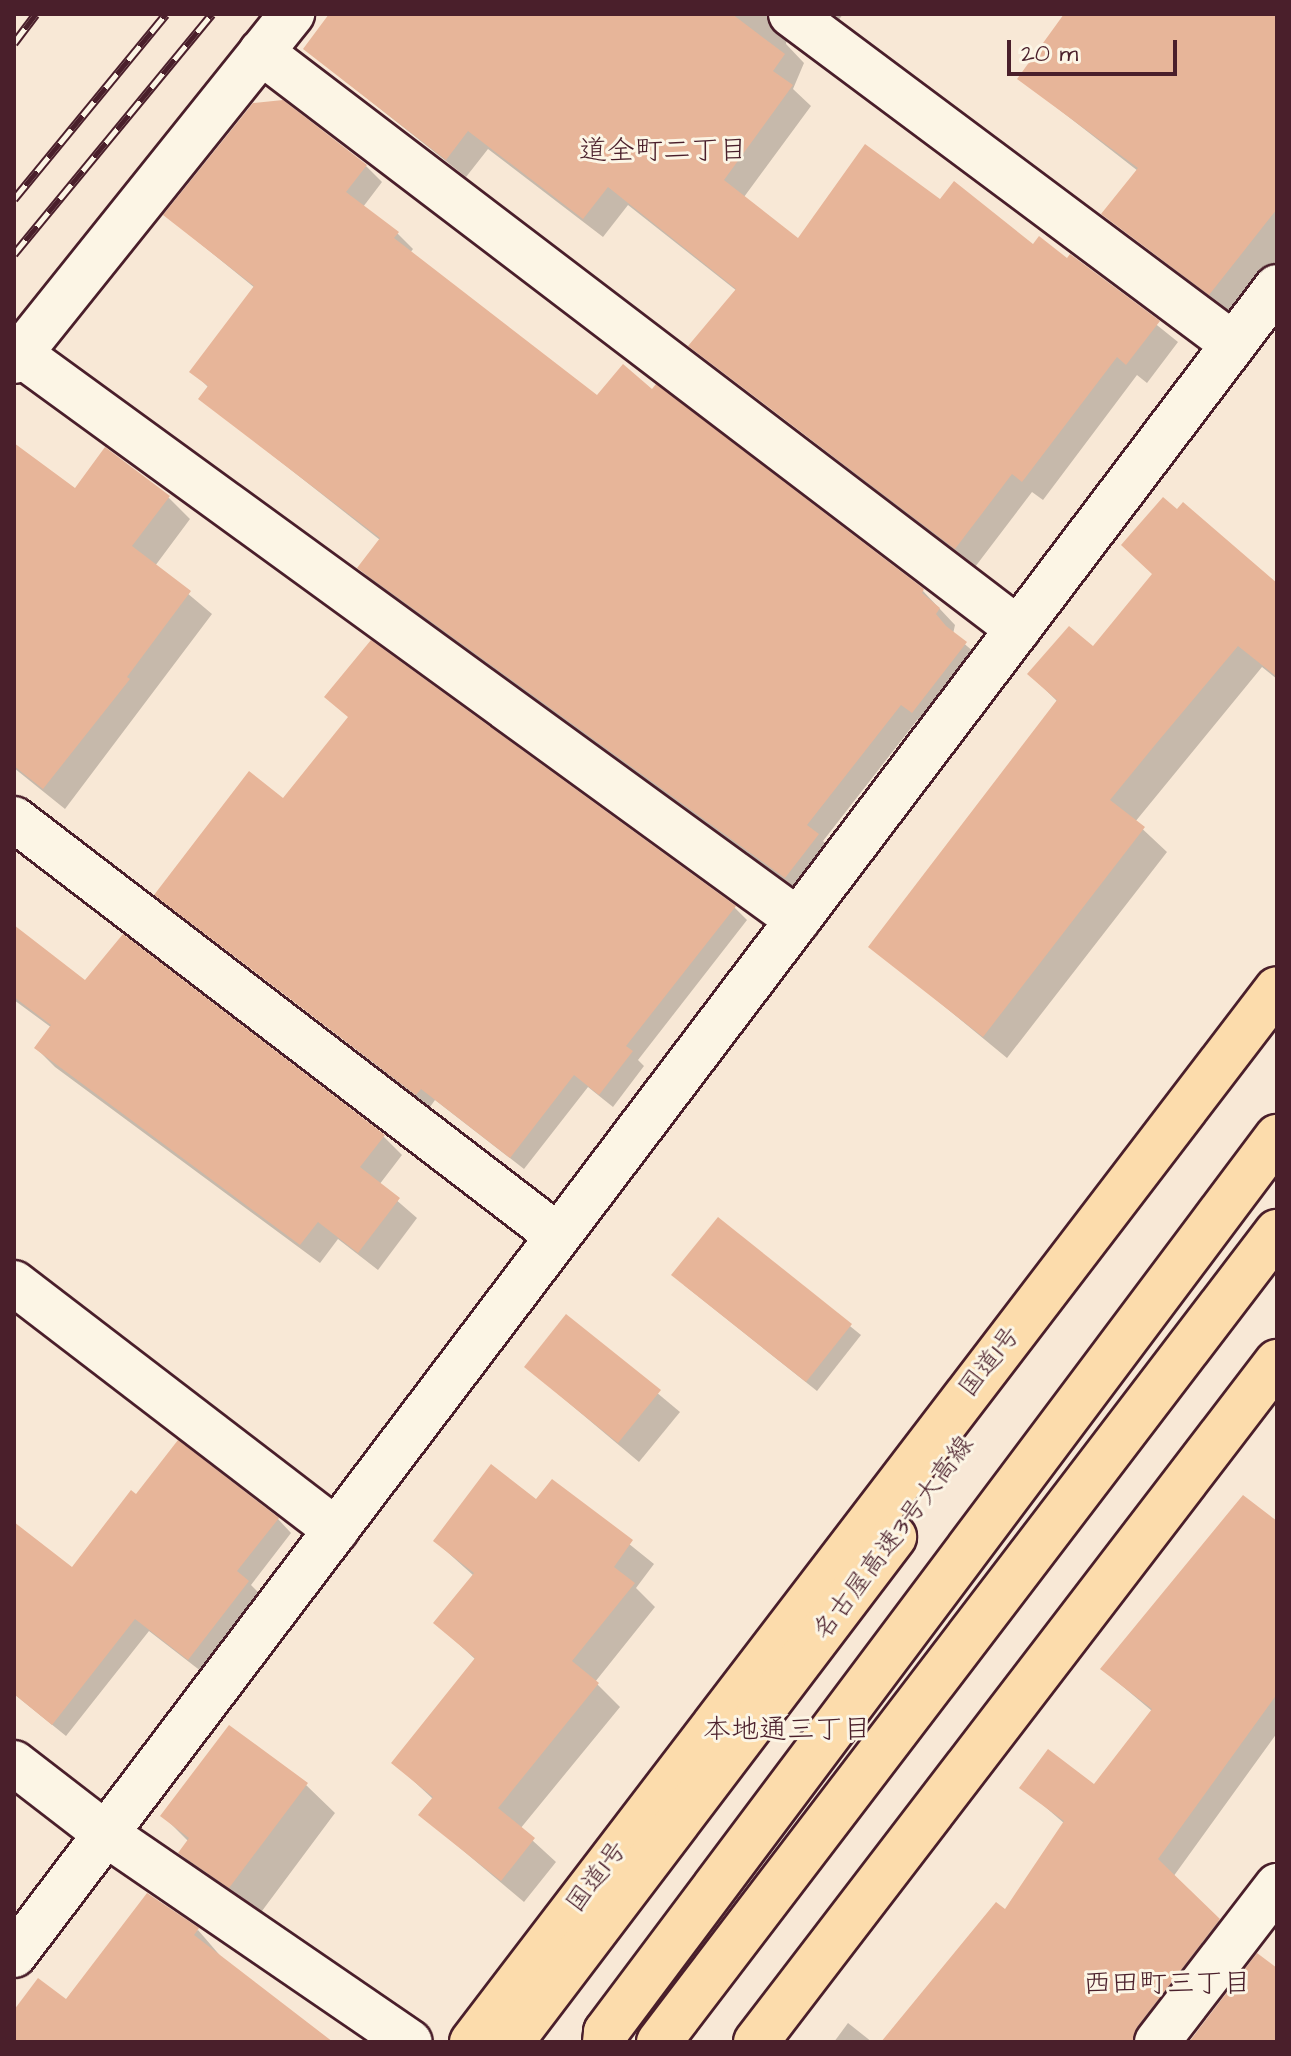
<!DOCTYPE html>
<html>
<head>
<meta charset="utf-8">
<style>
	body { margin:0 }
	#map { position:relative; width:1291px; height:2056px; overflow:hidden; background:#f8e8d6; font-family:"Architects Daughter","Klee One",sans-serif }
	div>[style] { position:absolute }
	.shadow>* { inset:0; background:#0003 }
	.building>* { inset:0; background:#e7b599 }
	.roads { filter:drop-shadow(2px 0 #4a1f2b) drop-shadow(-2px 0 #4a1f2b) drop-shadow(0 2px #4a1f2b) drop-shadow(0 -2px #4a1f2b) }
	.street>* { height:44px; margin:-22px; padding:0 22px; transform-origin:22px; border-radius:22px; background:#fcf5e5 }
	.highway>* { height:44px; margin:-22px; padding:0 22px; transform-origin:22px; border-radius:22px; background:#fcdcac }
	.rail>* { height:9px; margin-top:-4.5px; transform-origin:0; background:repeating-linear-gradient(90deg,#fcf5e5 0 18px,#4a1f2b 0 36px); box-sizing:border-box; border-block:2px solid #4a1f2b }
	span { translate:-50% -50%; white-space:nowrap; text-align:center; line-height:1.15; -webkit-text-stroke:6px #fcf5e5; paint-order:stroke }
	.street-label { font-size:26px; color:#4a1f2b }
	.neighbourhood-label { font-size:28px; color:#4a1f2b }
	.frame { position:absolute; inset:0; border:16px solid #4a1f2b; pointer-events:none }
	.scale { position:absolute; left:1007px; top:40px; width:170px; height:36px; box-sizing:border-box; border:4px solid #4a1f2b; border-top:0; padding-left:10px; font-size:24px; line-height:28px; white-space:nowrap; color:#4a1f2b; -webkit-text-stroke:6px #fcf5e5; paint-order:stroke }
</style>
</head>
<body>
<div id="map">
	<div class="shadow">
		<div style="clip-path:polygon(331px 14px,799px 14px,790px 18px,786px 44px,804px 63px,793px 89px,811px 106px,744px 197px,798px 241px,941px 201px,1033px 247px,1068px 261px,1071px 256px,1178px 342px,1147px 383px,1137px 375px,1043px 500px,1032px 492px,975px 567px,691px 346px,737px 291px,628px 205px,603px 237px,488px 149px,466px 177px,305px 49px)"></div>
		<div style="clip-path:polygon(826px 14px,843px 14px,838px 21px)"></div>
		<div style="clip-path:polygon(1067px 14px,1277px 14px,1277px 293px,1249px 289px,1230px 313px,1104px 214px,1138px 171px,1020px 79px)"></div>
		<div style="clip-path:polygon(366px 166px,382px 182px,363px 207px,397px 233px,413px 249px,410px 253px,597px 398px,652px 391px,923px 591px,955px 625px,953px 634px,982px 659px,928px 727px,918px 719px,823px 841px,833px 852px,802px 893px,375px 584px,359px 568px,380px 540px,201px 399px,209px 388px,192px 371px,255px 288px,165px 215px)"></div>
		<div style="clip-path:polygon(14px 446px,75px 490px,169px 498px,190px 519px,155px 566px,212px 614px,65px 809px,14px 768px)"></div>
		<div style="clip-path:polygon(1277px 585px,1277px 679px,1262px 667px,1135px 822px,1167px 852px,1007px 1058px,871px 946px,1058px 702px,1029px 674px)"></div>
		<div style="clip-path:polygon(284px 800px,734px 907px,747px 920px,638px 1060px,644px 1066px,613px 1107px,588px 1087px,524px 1169px,435px 1100px,430px 1107px,156px 894px)"></div>
		<div style="clip-path:polygon(14px 928px,85px 983px,123px 937px,384px 1137px,402px 1155px,379px 1185px,417px 1218px,378px 1270px,338px 1239px,320px 1263px,55px 1067px,36px 1048px,52px 1028px,14px 1000px)"></div>
		<div style="clip-path:polygon(718px 1219px,861px 1335px,817px 1391px,684px 1285px)"></div>
		<div style="clip-path:polygon(566px 1317px,680px 1412px,639px 1462px,526px 1367px)"></div>
		<div style="clip-path:polygon(552px 1482px,654px 1564px,636px 1588px,655px 1607px,595px 1682px,620px 1707px,520px 1829px,556px 1862px,524px 1902px,421px 1815px,433px 1799px,394px 1763px,476px 1660px,436px 1623px,474px 1576px,435px 1541px,536px 1502px)"></div>
		<div style="clip-path:polygon(137px 1496px,278px 1519px,291px 1533px,251px 1585px,261px 1595px,202px 1672px,149px 1631px,66px 1736px,14px 1694px,14px 1524px,72px 1570px)"></div>
		<div style="clip-path:polygon(1277px 1524px,1277px 1733px,1173px 1877px,1235px 1937px,1152px 2042px,884px 2042px,1005px 1912px,1065px 1824px,1022px 1787px,1094px 1787px,1152px 1711px,1102px 1669px)"></div>
		<div style="clip-path:polygon(306px 1785px,335px 1813px,259px 1915px,209px 1881px,180px 1853px,189px 1842px,163px 1816px)"></div>
		<div style="clip-path:polygon(198px 1930px,223px 1959px,330px 2042px,14px 2042px,14px 2013px,66px 2002px)"></div>
		<div style="clip-path:polygon(848px 2023px,872px 2042px,834px 2042px)"></div>
	</div>
	<div class="building">
		<div style="clip-path:polygon(329px 14px,732px 14px,785px 54px,773px 71px,793px 85px,724px 180px,798px 238px,865px 144px,940px 199px,954px 181px,1033px 244px,1039px 236px,1067px 258px,1070px 254px,1160px 321px,1126px 365px,1117px 357px,1022px 482px,1012px 474px,955px 549px,688px 346px,736px 289px,608px 187px,583px 219px,468px 131px,446px 160px,303px 49px)"></div>
		<div style="clip-path:polygon(1064px 14px,1277px 14px,1277px 209px,1209px 295px,1101px 214px,1138px 168px,1017px 79px)"></div>
		<div style="clip-path:polygon(283px 100px,367px 165px,346px 192px,399px 232px,394px 238px,597px 395px,623px 364px,652px 389px,656px 384px,924px 589px,922px 593px,940px 608px,936px 614px,946px 626px,967px 642px,912px 713px,901px 705px,807px 825px,819px 834px,785px 878px,357px 568px,380px 538px,198px 399px,208px 386px,189px 372px,254px 286px,163px 215px,253px 103px)"></div>
		<div style="clip-path:polygon(14px 443px,75px 488px,105px 447px,170px 496px,132px 546px,191px 591px,127px 677px,130px 679px,43px 789px,14px 766px)"></div>
		<div style="clip-path:polygon(1163px 497px,1177px 509px,1183px 502px,1277px 583px,1277px 677px,1238px 646px,1155px 745px,1110px 800px,1145px 827px,983px 1037px,868px 947px,1057px 700px,1027px 674px,1069px 626px,1093px 646px,1152px 574px,1121px 545px)"></div>
		<div style="clip-path:polygon(371px 640px,736px 906px,626px 1046px,633px 1051px,599px 1095px,574px 1075px,510px 1158px,421px 1089px,416px 1095px,154px 895px,249px 771px,283px 798px,348px 717px,324px 697px)"></div>
		<div style="clip-path:polygon(14px 925px,85px 980px,123px 934px,385px 1135px,360px 1167px,400px 1198px,358px 1253px,318px 1222px,300px 1245px,34px 1048px,51px 1025px,14px 997px)"></div>
		<div style="clip-path:polygon(718px 1217px,852px 1324px,806px 1382px,671px 1275px)"></div>
		<div style="clip-path:polygon(566px 1314px,661px 1390px,618px 1443px,524px 1367px)"></div>
		<div style="clip-path:polygon(178px 1440px,279px 1518px,237px 1571px,249px 1581px,188px 1660px,135px 1619px,52px 1725px,14px 1694px,14px 1522px,72px 1567px,131px 1490px,136px 1494px)"></div>
		<div style="clip-path:polygon(491px 1464px,536px 1499px,552px 1479px,633px 1540px,614px 1567px,635px 1583px,572px 1661px,599px 1683px,498px 1808px,535px 1838px,501px 1881px,418px 1815px,433px 1797px,391px 1763px,475px 1658px,433px 1623px,474px 1573px,433px 1541px)"></div>
		<div style="clip-path:polygon(1243px 1495px,1277px 1521px,1277px 1694px,1158px 1859px,1220px 1919px,1137px 2027px,1133px 2042px,881px 2042px,996px 1902px,1005px 1909px,1064px 1821px,1019px 1788px,1048px 1749px,1094px 1784px,1152px 1709px,1100px 1669px)"></div>
		<div style="clip-path:polygon(229px 1725px,308px 1783px,229px 1888px,178px 1853px,189px 1838px,160px 1816px)"></div>
		<div style="clip-path:polygon(147px 1893px,199px 1928px,194px 1935px,333px 2042px,14px 2042px,14px 2010px,38px 1978px,66px 1999px)"></div>
		<div style="clip-path:polygon(1257px 1953px,1277px 1968px,1277px 2042px,1189px 2042px)"></div>
	</div>
	<div class="roads">
		<div class="street">
			<div style="left:791px;top:14px;width:552px;rotate:36.75deg"></div>
			<div style="left:261px;top:52px;width:952px;rotate:37.32deg"></div>
			<div style="left:20px;top:354px;width:962px;rotate:36.04deg"></div>
			<div style="left:14px;top:361px;width:445px;rotate:-51.3deg"></div>
			<div style="left:14px;top:819px;width:685px;rotate:37.47deg"></div>
			<div style="left:14px;top:1283px;width:406px;rotate:37.5deg"></div>
			<div style="left:14px;top:1763px;width:116px;rotate:37.7deg"></div>
			<div style="left:106px;top:1834px;width:368px;rotate:34.4deg"></div>
			<div style="left:14px;top:1955px;width:2092px;rotate:-52.87deg"></div>
			<div style="left:1157px;top:2042px;width:197px;rotate:-52.4deg"></div>
		</div>
		<div class="highway">
			<div style="left:472px;top:2042px;width:1325px;rotate:-52.6deg"></div>
			<div style="left:511px;top:2042px;width:634px;rotate:-52.82deg"></div>
			<div style="left:605px;top:2042px;width:10px;rotate:-84deg"></div>
			<div style="left:606px;top:2032px;width:1119px;rotate:-53.14deg"></div>
			<div style="left:659px;top:2042px;width:1019px;rotate:-52.66deg"></div>
			<div style="left:756px;top:2042px;width:857px;rotate:-52.54deg"></div>
		</div>
	</div>
	<div class="rail">
		<div style="left:14px;top:43px;width:36px;rotate:-53deg"></div>
		<div style="left:14px;top:199px;width:239px;rotate:-50.6deg"></div>
		<div style="left:14px;top:254px;width:311px;rotate:-50.5deg"></div>
	</div>
	<div class="street-label">
		<span style="left:990px;top:1362px;rotate:-52deg">国道1号</span>
		<span style="left:894px;top:1538px;rotate:-53deg">名古屋高速3号大高線</span>
		<span style="left:597px;top:1877px;rotate:-53deg">国道1号</span>
	</div>
	<div class="neighbourhood-label">
		<span style="left:663px;top:151px">道全町二丁目</span>
		<span style="left:787px;top:1730px">本地通三丁目</span>
		<span style="left:1167px;top:1984px">西田町三丁目</span>
	</div>
	<div class="frame"></div>
	<div class="scale">20 m</div>
</div>
</body>
</html>
